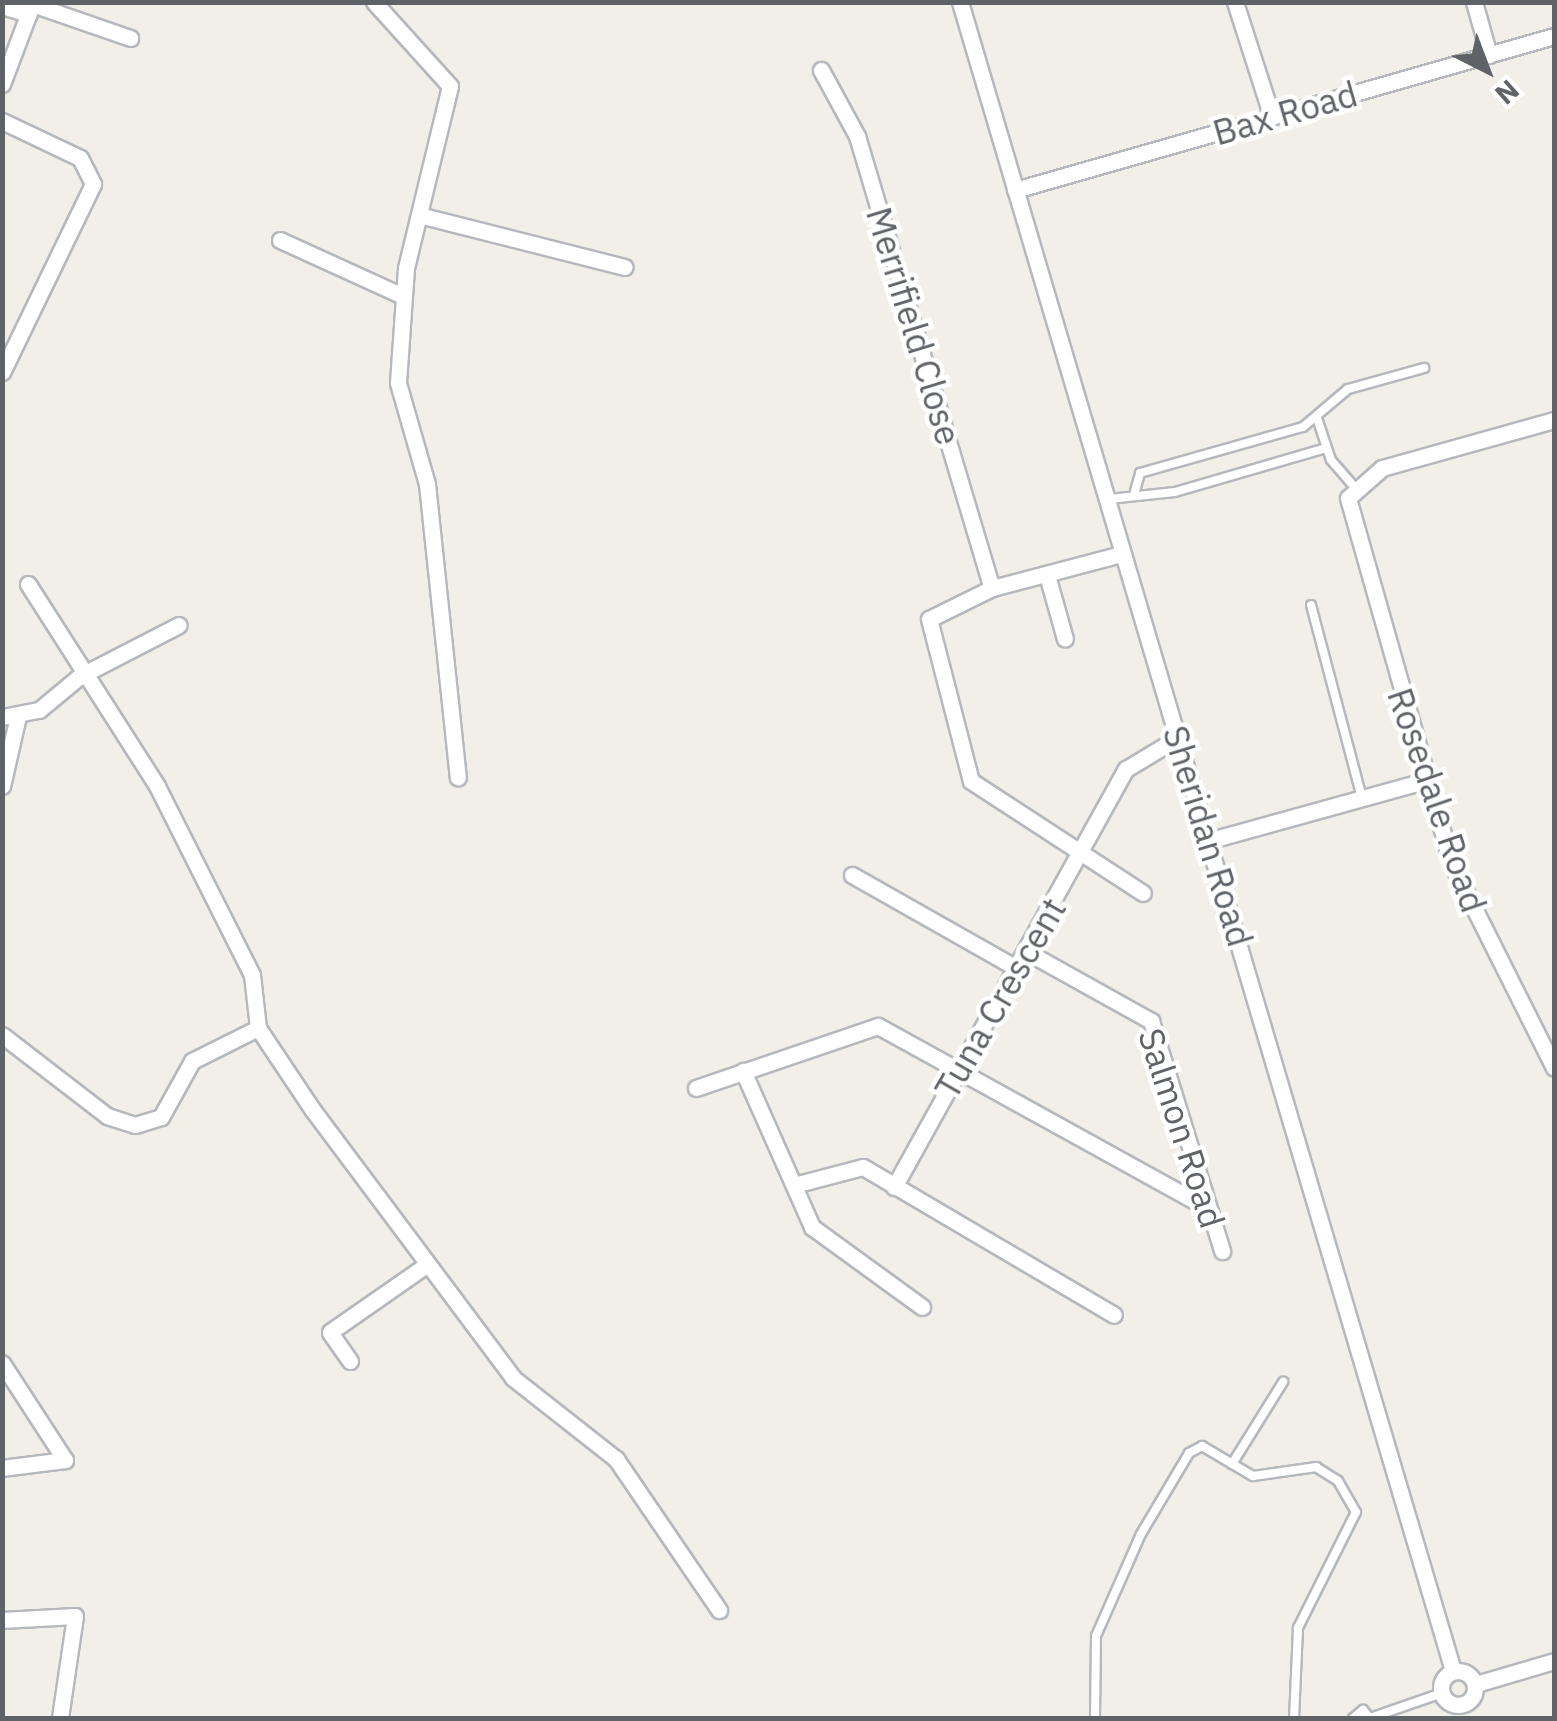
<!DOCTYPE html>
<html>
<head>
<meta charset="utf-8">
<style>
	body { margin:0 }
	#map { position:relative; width:1557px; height:1721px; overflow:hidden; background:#f1efe8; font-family:"IBM Plex Sans",sans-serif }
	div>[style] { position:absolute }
	.roads { filter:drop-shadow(2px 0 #b5b8bc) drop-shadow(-2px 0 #b5b8bc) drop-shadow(0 2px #b5b8bc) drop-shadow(0 -2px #b5b8bc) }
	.lane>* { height:8px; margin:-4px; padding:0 4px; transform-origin:4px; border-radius:4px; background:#fff }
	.street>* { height:15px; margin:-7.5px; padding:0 7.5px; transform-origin:7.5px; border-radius:7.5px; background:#fff }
	.street>.ring { margin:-7.5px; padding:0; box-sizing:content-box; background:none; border:15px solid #fff; border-radius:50% }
	span { translate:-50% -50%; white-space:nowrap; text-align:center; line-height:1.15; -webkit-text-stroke:9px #fff; paint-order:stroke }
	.street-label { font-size:35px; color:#5f6368 }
	.frame { position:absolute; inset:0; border:5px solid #5f6368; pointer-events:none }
	.north { position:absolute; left:1437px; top:20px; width:100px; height:100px; -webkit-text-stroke:8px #fff; paint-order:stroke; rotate:138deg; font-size:28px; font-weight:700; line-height:40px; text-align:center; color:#5f6368 }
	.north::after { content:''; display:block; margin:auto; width:35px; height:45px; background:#5f6368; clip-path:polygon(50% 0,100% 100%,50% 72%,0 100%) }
</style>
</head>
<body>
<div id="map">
	<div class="roads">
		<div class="lane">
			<div style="left:1317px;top:418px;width:44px;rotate:71.6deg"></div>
			<div style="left:1331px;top:460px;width:33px;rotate:49deg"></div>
			<div style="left:1135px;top:491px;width:19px;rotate:-74deg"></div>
			<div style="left:1140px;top:473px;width:169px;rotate:-15.8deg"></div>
			<div style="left:1303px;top:427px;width:59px;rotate:-40.2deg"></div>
			<div style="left:1348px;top:389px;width:79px;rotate:-15.4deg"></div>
			<div style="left:1109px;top:499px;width:66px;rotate:-6.1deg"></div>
			<div style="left:1175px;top:492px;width:157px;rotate:-16.2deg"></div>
			<div style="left:1311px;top:605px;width:200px;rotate:75.2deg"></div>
			<div style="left:1232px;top:1464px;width:97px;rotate:-58.1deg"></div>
			<div style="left:1095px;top:1718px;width:82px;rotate:-89.3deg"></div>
			<div style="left:1096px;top:1636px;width:111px;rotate:-66.2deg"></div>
			<div style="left:1141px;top:1534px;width:94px;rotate:-59.3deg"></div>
			<div style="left:1189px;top:1453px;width:15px;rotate:-28deg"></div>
			<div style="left:1202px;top:1446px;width:59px;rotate:30.5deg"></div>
			<div style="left:1253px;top:1476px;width:64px;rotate:-8.1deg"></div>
			<div style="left:1316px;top:1467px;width:26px;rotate:32deg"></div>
			<div style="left:1338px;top:1481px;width:36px;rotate:60deg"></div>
			<div style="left:1356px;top:1512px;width:130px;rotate:116.6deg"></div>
			<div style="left:1298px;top:1628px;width:90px;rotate:92.5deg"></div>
			<div style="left:1353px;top:1718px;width:13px;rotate:-39deg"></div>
			<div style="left:1363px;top:1710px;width:11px;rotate:49deg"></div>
			<div style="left:1370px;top:1718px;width:76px;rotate:-19.1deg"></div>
		</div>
		<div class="street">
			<div style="left:374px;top:2px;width:113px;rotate:47.9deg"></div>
			<div style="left:450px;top:86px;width:187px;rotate:103.6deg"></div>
			<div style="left:406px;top:268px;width:115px;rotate:94deg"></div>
			<div style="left:398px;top:383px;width:105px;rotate:74deg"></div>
			<div style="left:427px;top:484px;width:295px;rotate:84deg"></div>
			<div style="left:960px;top:2px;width:1740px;rotate:73.54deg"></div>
			<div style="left:1235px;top:2px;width:121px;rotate:72.2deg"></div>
			<div style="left:1474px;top:2px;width:55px;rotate:74.2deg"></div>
			<div style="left:32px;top:4px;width:104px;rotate:19.1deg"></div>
			<div style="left:2px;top:6px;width:28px;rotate:17deg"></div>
			<div style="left:821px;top:70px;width:75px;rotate:61.4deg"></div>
			<div style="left:857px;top:136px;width:472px;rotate:73.4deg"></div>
			<div style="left:992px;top:588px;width:70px;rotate:153.8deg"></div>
			<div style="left:929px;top:619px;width:167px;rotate:75.5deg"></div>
			<div style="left:971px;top:781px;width:205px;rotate:33.1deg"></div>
			<div style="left:2px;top:84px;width:88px;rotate:-69.3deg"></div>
			<div style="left:2px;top:121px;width:86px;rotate:25.4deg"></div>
			<div style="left:80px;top:158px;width:29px;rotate:63deg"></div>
			<div style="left:93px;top:184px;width:209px;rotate:115.8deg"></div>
			<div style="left:1015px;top:190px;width:561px;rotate:-15.95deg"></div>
			<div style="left:419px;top:215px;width:212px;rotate:14.2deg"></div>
			<div style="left:280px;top:240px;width:135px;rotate:24.5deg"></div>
			<div style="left:1554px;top:420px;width:179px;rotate:164.4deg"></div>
			<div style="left:1382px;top:468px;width:45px;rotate:138.6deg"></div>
			<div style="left:1348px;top:498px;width:378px;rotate:74.2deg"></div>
			<div style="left:1451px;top:862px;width:230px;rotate:63.4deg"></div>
			<div style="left:1047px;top:575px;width:66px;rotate:74.3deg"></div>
			<div style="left:28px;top:584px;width:240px;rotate:57.4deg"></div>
			<div style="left:157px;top:786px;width:212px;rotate:63.3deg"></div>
			<div style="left:252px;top:975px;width:53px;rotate:83.5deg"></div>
			<div style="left:258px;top:1028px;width:97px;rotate:56.3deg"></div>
			<div style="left:312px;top:1109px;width:336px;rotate:53.2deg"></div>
			<div style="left:513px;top:1378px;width:131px;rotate:38.2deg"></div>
			<div style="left:616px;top:1459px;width:183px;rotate:55.7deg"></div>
			<div style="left:992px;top:588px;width:134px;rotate:-14.7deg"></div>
			<div style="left:2px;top:717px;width:38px;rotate:-11deg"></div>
			<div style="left:39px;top:710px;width:53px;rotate:-39.7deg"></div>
			<div style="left:80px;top:676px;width:111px;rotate:-27.3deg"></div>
			<div style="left:2px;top:786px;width:72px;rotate:-77.1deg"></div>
			<div style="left:1211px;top:840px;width:221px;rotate:-15.5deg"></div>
			<div style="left:852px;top:875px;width:193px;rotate:29.5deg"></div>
			<div style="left:1029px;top:953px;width:140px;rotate:29.1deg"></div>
			<div style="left:1151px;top:1021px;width:241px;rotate:72.8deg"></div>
			<div style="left:2px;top:1035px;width:133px;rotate:37.6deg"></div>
			<div style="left:107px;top:1116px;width:29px;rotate:18deg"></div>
			<div style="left:135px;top:1125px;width:27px;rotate:-17deg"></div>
			<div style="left:161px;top:1117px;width:64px;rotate:-61deg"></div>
			<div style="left:192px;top:1061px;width:74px;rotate:-26.6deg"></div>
			<div style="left:743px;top:1071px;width:171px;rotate:66.1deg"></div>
			<div style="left:812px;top:1227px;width:136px;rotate:36deg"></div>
			<div style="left:696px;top:1088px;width:192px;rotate:-18.8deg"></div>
			<div style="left:878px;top:1026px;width:377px;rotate:28.9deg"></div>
			<div style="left:794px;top:1185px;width:71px;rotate:-14.6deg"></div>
			<div style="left:863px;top:1167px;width:291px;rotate:30.5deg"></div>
			<div style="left:894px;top:1187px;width:478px;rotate:-61deg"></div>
			<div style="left:1126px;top:769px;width:62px;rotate:-31.1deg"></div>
			<div style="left:350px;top:1361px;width:35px;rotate:-125deg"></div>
			<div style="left:330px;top:1332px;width:117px;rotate:-34.9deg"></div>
			<div style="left:2px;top:1363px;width:116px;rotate:57deg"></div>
			<div style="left:65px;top:1460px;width:64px;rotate:172.8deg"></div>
			<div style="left:2px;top:1620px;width:73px;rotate:-3.1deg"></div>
			<div style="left:75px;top:1616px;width:103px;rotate:98.4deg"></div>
			<div class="ring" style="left:1441px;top:1671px;width:19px;height:19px"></div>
			<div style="left:1476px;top:1684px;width:81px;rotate:-16.4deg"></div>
		</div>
	</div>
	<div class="street-label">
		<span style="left:1285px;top:113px;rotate:-16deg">Bax Road</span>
		<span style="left:914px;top:326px;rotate:73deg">Merrifield Close</span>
		<span style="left:1437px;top:800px;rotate:71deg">Rosedale Road</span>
		<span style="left:1208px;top:836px;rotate:73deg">Sheridan Road</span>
		<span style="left:1000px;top:998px;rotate:-60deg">Tuna Crescent</span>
		<span style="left:1182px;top:1128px;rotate:72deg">Salmon Road</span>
	</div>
	<div class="frame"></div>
	<div class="north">N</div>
</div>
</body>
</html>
